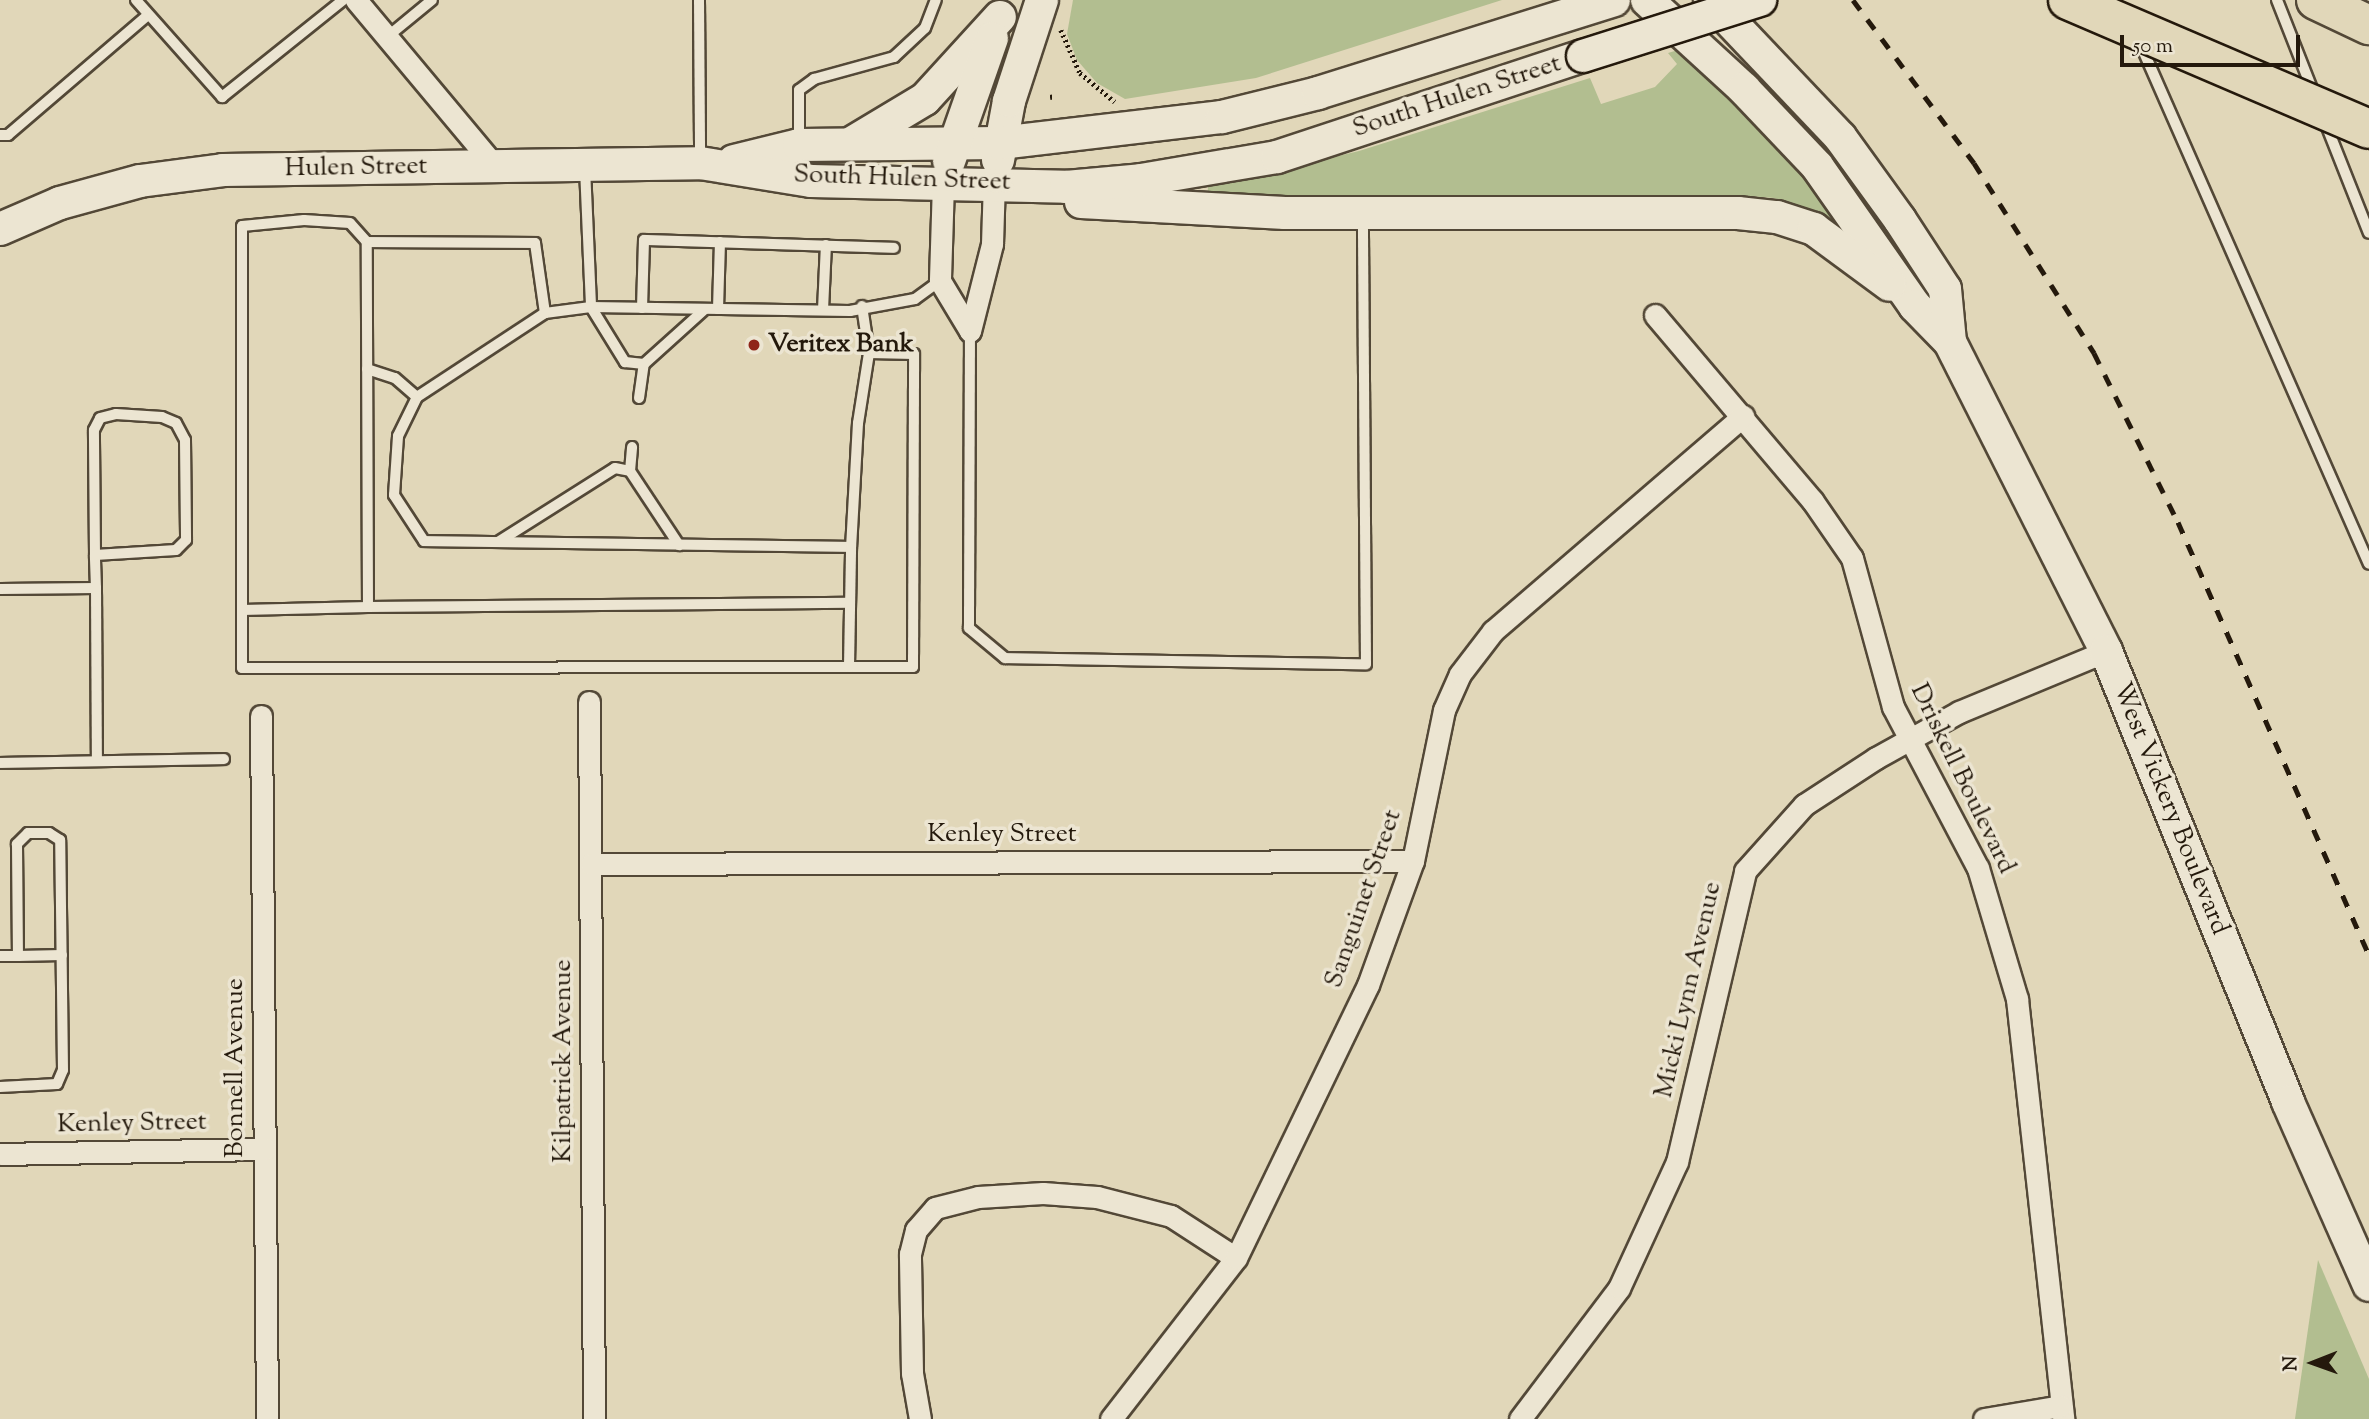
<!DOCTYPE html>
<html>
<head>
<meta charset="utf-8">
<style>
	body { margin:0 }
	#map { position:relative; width:2369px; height:1419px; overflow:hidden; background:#e1d7b9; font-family:"Sorts Mill Goudy",serif }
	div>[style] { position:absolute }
	.green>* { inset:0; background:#b2be90 }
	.path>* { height:4.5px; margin-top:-2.25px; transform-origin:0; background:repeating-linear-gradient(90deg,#24190c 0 2px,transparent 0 5.5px) }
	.roads { filter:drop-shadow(2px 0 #534837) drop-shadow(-2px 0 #534837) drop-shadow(0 2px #534837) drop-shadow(0 -2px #534837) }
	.service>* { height:10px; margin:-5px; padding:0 5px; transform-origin:5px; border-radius:5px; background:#ece5d2 }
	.minor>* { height:21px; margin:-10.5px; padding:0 10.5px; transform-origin:10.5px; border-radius:10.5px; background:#ece5d2 }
	.secondary>* { height:32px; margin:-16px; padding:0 16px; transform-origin:16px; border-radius:16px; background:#ece5d2 }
	.motorway>* { height:38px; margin:-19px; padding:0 19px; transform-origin:19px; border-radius:19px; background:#e1d7b9 }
	.rail>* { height:5px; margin-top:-2.5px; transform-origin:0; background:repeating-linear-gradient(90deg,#24190c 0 12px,transparent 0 24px) }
	.bridges { filter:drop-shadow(2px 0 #24190c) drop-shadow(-2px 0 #24190c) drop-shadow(0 2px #24190c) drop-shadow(0 -2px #24190c) }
	.secondary-bridge>* { height:32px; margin:-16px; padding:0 16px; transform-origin:16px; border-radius:16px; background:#ece5d2 }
	.motorway-bridge>* { height:38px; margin:-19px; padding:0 19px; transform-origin:19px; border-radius:19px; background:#e1d7b9 }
	.dots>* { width:19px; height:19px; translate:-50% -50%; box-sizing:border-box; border:4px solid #ece5d2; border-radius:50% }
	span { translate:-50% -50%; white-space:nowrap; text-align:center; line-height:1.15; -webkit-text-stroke:7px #ece5d2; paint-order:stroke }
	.street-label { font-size:26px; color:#24190c }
	.poi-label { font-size:26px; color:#24190c; font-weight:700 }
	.left { translate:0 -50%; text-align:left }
	.north { position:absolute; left:2278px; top:1328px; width:70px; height:70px; -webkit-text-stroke:5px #ece5d2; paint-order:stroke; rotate:269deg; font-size:19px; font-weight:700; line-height:28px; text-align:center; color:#24190c }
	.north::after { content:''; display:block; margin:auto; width:24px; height:32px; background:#24190c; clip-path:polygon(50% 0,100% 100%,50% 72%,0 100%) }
	.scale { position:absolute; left:2120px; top:35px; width:180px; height:32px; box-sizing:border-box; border:4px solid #24190c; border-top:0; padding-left:9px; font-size:21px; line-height:24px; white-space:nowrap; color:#24190c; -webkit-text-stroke:5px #ece5d2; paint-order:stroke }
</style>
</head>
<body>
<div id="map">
	<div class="green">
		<div style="clip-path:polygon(1073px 0,1502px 0,1256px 78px,1125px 99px,1097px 83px,1077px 60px,1067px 34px)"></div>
		<div style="clip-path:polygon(1678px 50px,1790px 157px,1843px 224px,1774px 198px,1735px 195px,1207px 199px,1208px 187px,1359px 151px,1590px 78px,1601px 104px,1655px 87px,1677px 64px,1668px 53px)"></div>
		<div style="clip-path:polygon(2318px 1260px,2369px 1379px,2369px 1419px,2295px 1419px)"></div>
	</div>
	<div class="path">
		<div style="left:1061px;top:30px;width:47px;rotate:66.2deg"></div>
		<div style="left:1080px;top:73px;width:45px;rotate:39.6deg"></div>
		<div style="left:1050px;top:97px;width:5px;rotate:-11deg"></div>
	</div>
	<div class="roads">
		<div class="service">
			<div style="left:136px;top:0;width:130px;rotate:48.4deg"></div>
			<div style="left:222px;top:97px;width:155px;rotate:-38.7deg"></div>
			<div style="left:699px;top:0;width:160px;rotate:89.6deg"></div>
			<div style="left:2277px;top:0;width:101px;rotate:68.5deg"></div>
			<div style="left:387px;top:37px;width:58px;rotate:-39.4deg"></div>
			<div style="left:2139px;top:41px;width:571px;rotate:66.26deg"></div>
			<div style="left:2325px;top:122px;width:119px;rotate:68.4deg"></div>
			<div style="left:0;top:135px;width:8px"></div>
			<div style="left:8px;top:135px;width:184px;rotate:-40.6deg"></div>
			<div style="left:799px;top:143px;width:53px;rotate:-90deg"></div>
			<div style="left:799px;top:90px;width:19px;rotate:-36deg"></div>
			<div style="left:814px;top:79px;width:83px;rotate:-15.4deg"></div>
			<div style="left:894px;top:57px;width:42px;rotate:-43.1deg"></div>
			<div style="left:925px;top:28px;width:30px;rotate:-69deg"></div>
			<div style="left:585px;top:168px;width:139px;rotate:87.5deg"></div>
			<div style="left:591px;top:307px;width:65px;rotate:58.3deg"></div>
			<div style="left:625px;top:362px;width:19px;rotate:6deg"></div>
			<div style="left:644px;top:364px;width:82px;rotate:-42deg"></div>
			<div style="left:367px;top:242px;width:168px;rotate:0.3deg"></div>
			<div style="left:535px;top:243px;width:71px;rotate:81.9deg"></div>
			<div style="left:545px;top:313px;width:46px;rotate:-7.4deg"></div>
			<div style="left:591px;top:307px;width:259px;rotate:0.9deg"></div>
			<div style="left:850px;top:311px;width:66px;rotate:-10.5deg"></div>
			<div style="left:915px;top:299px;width:31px;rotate:-36deg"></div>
			<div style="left:862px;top:306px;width:48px;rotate:81.5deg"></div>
			<div style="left:642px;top:308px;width:68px;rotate:-88.3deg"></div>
			<div style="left:644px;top:240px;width:250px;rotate:1.8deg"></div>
			<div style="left:718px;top:309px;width:67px;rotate:-88.3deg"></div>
			<div style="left:823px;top:310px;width:65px;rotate:-87.4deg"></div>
			<div style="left:970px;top:331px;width:297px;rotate:90.2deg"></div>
			<div style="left:969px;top:628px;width:47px;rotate:39.8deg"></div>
			<div style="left:1005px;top:658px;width:361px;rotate:1deg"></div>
			<div style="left:1366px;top:664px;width:447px;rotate:-90.4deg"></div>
			<div style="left:367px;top:369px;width:29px;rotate:18deg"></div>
			<div style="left:395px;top:378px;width:29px;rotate:41deg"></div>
			<div style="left:639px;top:398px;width:34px;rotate:-82deg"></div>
			<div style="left:630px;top:471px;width:24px;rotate:-85deg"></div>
			<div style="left:498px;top:542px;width:138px;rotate:-32.3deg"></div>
			<div style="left:615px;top:468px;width:15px;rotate:11deg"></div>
			<div style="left:630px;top:471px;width:89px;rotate:56.5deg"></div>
			<div style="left:96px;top:588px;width:173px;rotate:89.7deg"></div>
			<div style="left:0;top:589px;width:96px;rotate:-0.6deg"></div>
			<div style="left:96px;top:588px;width:33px;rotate:-92deg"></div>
			<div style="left:95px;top:555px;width:125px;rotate:-90.5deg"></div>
			<div style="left:94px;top:430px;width:13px;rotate:-63deg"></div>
			<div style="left:100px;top:418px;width:16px;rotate:-14deg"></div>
			<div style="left:116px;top:414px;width:46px;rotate:3.7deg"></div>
			<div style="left:162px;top:417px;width:15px;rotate:23deg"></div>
			<div style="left:176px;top:423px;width:19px;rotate:62deg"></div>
			<div style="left:185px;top:440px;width:100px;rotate:89.4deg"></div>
			<div style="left:186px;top:540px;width:14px;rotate:135deg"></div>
			<div style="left:176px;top:550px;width:81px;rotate:176.5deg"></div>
			<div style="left:368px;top:607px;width:482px;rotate:-0.5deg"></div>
			<div style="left:242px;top:610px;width:126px;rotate:-1.4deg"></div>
			<div style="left:368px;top:607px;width:365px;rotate:-90.2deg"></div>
			<div style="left:367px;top:242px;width:25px;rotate:-132deg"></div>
			<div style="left:350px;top:223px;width:46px;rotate:-176.3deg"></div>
			<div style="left:304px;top:220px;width:62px;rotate:174.5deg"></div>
			<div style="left:242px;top:226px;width:442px;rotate:90deg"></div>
			<div style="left:242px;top:668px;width:671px;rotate:-0.09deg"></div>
			<div style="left:913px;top:667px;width:313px;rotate:-89.8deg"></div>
			<div style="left:914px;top:354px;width:45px;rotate:-178.7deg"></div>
			<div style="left:869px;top:353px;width:71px;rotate:98.9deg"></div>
			<div style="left:858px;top:423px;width:124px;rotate:93.2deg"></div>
			<div style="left:851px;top:547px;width:427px;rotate:-179.2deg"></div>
			<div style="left:424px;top:541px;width:55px;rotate:-123.1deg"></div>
			<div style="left:394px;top:495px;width:59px;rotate:-86.1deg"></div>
			<div style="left:398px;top:436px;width:43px;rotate:-64deg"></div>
			<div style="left:417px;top:397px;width:153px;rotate:-33.3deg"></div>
			<div style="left:849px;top:667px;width:120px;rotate:-89deg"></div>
			<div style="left:0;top:763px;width:224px;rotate:-1deg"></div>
			<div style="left:0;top:956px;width:18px"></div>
			<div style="left:0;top:1087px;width:57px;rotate:-3deg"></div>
			<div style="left:57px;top:1084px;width:15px;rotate:-67deg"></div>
			<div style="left:63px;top:1070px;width:230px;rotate:-90.7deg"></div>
			<div style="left:60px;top:840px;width:13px;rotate:-148deg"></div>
			<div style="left:49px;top:833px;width:21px;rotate:180deg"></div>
			<div style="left:28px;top:833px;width:16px;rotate:135deg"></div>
			<div style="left:17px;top:844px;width:112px;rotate:89.5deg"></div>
			<div style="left:18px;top:956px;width:44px;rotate:-1.3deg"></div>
		</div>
		<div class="minor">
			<div style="left:356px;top:0;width:217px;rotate:50.1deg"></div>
			<div style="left:943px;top:183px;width:98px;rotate:91.8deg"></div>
			<div style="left:940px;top:281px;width:58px;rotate:59deg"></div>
			<div style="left:1655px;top:315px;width:243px;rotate:49.7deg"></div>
			<div style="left:1812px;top:500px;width:70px;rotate:55.4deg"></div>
			<div style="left:1852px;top:558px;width:155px;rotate:74.6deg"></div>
			<div style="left:1893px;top:707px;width:182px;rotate:62.2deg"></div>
			<div style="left:1978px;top:868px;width:137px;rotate:73.4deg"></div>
			<div style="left:2017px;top:999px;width:423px;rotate:83.7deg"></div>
			<div style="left:970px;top:331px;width:90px;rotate:-75.8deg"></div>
			<div style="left:992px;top:244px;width:62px;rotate:-88.2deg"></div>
			<div style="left:589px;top:702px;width:717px;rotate:89.6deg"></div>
			<div style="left:261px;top:716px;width:703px;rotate:89.51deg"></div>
			<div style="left:591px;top:864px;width:822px;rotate:-0.21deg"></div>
			<div style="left:0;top:1154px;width:265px;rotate:-1.1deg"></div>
			<div style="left:920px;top:1419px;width:47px;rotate:-99.9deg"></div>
			<div style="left:912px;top:1373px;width:119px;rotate:-91deg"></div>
			<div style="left:910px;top:1254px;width:25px;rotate:-76deg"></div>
			<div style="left:916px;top:1230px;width:29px;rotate:-49deg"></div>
			<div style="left:935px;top:1208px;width:44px;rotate:-14.3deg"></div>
			<div style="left:978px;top:1197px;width:65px;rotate:-3.5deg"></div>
			<div style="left:1043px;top:1193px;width:54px;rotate:4.2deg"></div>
			<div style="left:1097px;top:1197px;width:76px;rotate:14.4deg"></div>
			<div style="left:1171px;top:1216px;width:77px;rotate:32.9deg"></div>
			<div style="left:1111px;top:1419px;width:204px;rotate:-52.2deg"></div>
			<div style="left:1236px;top:1258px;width:303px;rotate:-64.2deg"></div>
			<div style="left:1368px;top:985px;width:132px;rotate:-70.1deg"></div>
			<div style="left:1413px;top:861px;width:154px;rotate:-78.4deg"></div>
			<div style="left:1444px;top:710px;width:39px;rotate:-66deg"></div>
			<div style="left:1460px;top:674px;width:54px;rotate:-52.5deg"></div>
			<div style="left:1493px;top:631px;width:330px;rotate:-40.7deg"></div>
			<div style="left:1520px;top:1419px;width:164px;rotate:-52.9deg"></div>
			<div style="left:1619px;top:1288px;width:139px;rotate:-65.3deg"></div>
			<div style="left:1677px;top:1162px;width:299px;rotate:-76.8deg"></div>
			<div style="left:1745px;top:871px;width:89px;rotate:-48.2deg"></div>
			<div style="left:1804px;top:805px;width:86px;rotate:-33.1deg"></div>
			<div style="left:1876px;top:758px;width:95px;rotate:-29deg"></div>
			<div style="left:1959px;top:712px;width:159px;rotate:-22.5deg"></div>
			<div style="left:1984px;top:1419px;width:78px;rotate:-9.6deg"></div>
		</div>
		<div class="secondary">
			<div style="left:1647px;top:0;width:132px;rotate:42.5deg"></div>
			<div style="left:1744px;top:89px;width:106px;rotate:46.5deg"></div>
			<div style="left:1817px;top:166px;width:171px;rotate:55deg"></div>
			<div style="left:1915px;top:306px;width:50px;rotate:45.8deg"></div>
			<div style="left:1950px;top:342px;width:346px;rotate:63.2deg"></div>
			<div style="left:2106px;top:651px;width:486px;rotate:68deg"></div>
			<div style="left:2288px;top:1102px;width:200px;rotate:66.1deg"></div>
			<div style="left:1710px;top:0;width:189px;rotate:46.5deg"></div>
			<div style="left:1840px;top:137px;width:102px;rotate:54.1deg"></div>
			<div style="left:1900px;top:220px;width:82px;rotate:56.9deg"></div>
			<div style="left:1945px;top:289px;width:53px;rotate:84.6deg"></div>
			<div style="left:850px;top:144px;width:87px;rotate:-31deg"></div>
			<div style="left:925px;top:99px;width:111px;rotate:-47.6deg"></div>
			<div style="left:998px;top:160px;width:60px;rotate:-79.4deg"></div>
			<div style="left:1009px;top:101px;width:106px;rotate:-71.9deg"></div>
			<div style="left:734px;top:161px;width:67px;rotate:-13.8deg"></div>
			<div style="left:799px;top:145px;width:201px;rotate:-0.6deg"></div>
			<div style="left:1000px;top:143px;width:224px;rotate:-6.7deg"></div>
			<div style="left:1222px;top:117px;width:99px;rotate:-14deg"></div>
			<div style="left:1318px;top:93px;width:310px;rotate:-17.4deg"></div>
			<div style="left:949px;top:161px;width:130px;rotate:-70.7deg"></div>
			<div style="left:1081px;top:202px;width:204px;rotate:3.1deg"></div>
			<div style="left:1285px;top:213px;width:453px"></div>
			<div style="left:1738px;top:213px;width:39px;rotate:6deg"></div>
			<div style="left:1777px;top:217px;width:39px;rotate:18deg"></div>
			<div style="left:1814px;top:229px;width:94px;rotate:36.4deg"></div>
			<div style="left:0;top:229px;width:65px;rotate:-23.4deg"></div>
			<div style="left:60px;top:203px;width:83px;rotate:-15.4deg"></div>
			<div style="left:140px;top:181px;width:84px;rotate:-7.5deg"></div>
			<div style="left:223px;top:170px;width:477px;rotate:-0.8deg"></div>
			<div style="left:700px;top:163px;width:112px;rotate:9.2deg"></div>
			<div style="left:811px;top:181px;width:255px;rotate:1.3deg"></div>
			<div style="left:1066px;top:187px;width:75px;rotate:-5.3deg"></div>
			<div style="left:1141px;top:180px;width:138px;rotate:-9.6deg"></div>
			<div style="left:1277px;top:157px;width:322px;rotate:-18.3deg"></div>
		</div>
		<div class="motorway">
			<div style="left:2316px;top:0;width:59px;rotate:25.3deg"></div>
		</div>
	</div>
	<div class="rail">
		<div style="left:1853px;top:0;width:203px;rotate:53.4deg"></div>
		<div style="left:1974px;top:163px;width:225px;rotate:57.7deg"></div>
		<div style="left:2094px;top:353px;width:189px;rotate:63.6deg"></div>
		<div style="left:2178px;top:522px;width:474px;rotate:66.2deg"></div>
	</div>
	<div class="bridges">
		<div class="secondary-bridge">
			<div style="left:1583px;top:56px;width:186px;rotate:-17.6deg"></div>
		</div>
		<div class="motorway-bridge">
			<div style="left:2068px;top:0;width:327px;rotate:23.2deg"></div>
		</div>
	</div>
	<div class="dots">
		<div style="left:754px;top:345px;background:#8f2418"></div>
	</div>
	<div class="street-label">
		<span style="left:1457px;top:97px;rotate:-18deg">South Hulen Street</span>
		<span style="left:356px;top:168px;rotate:-1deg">Hulen Street</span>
		<span style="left:902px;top:179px;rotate:2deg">South Hulen Street</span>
		<span style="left:1962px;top:779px;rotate:64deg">Driskell Boulevard</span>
		<span style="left:2170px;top:809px;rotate:68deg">West Vickery Boulevard</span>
		<span style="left:1002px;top:835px">Kenley Street</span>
		<span style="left:1364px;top:899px;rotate:-71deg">Sanguinet Street</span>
		<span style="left:1689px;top:990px;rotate:-77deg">Micki Lynn Avenue</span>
		<span style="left:564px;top:1061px;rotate:-90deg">Kilpatrick Avenue</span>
		<span style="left:236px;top:1068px;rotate:-90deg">Bonnell Avenue</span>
		<span style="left:132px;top:1124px;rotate:-1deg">Kenley Street</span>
	</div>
	<div class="poi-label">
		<span class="left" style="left:768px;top:345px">Veritex Bank</span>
	</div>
	<div class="north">N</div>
	<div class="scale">50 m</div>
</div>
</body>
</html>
